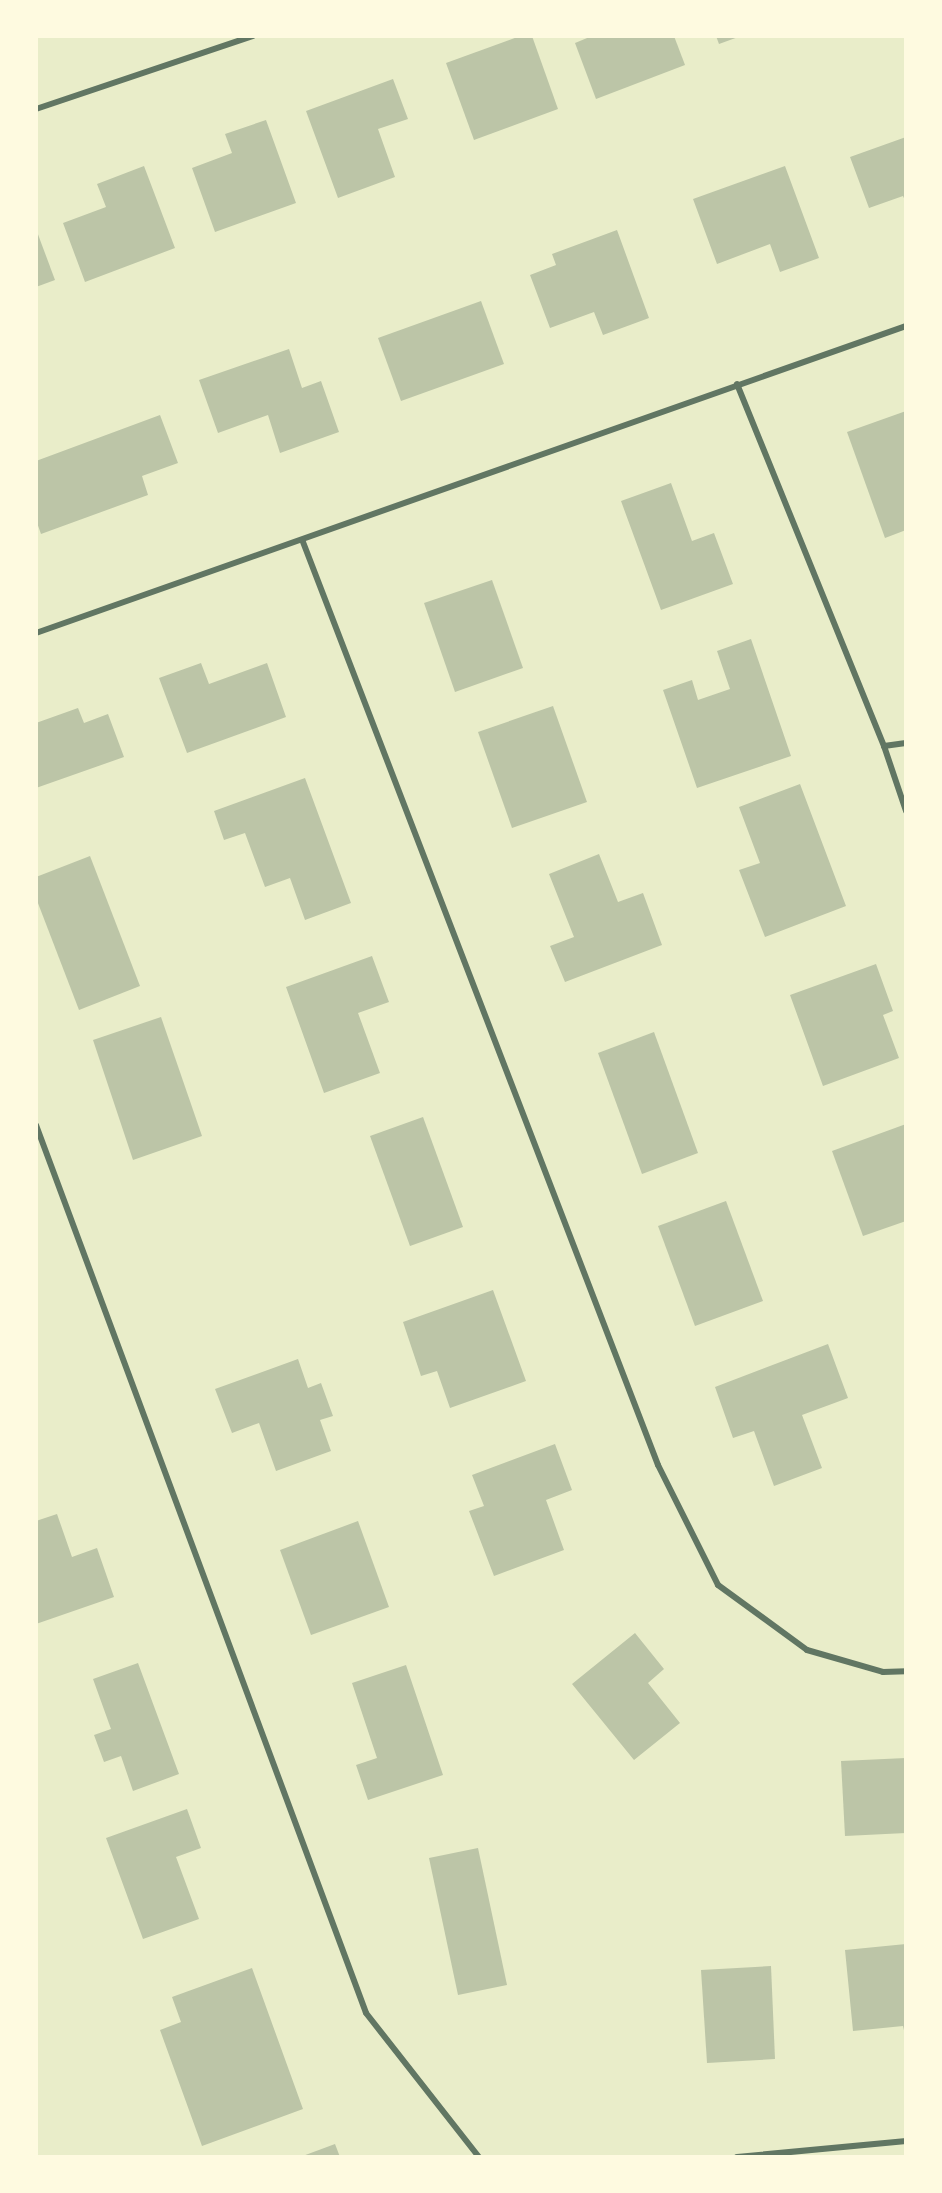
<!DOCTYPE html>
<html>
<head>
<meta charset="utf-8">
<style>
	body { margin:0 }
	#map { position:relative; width:942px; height:2193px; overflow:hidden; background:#e9edc9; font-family:"Noto Sans",sans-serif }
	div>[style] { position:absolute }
	.building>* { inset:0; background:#bcc5a7 }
	.minor>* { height:6px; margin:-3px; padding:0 3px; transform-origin:3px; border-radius:3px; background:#617663 }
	span { translate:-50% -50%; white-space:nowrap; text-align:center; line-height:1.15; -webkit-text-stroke:5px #fefae0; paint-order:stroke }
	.frame { position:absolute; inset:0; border:38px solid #fefae0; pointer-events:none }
</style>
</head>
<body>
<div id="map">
	<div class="building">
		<div style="clip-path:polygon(520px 36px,532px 36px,558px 109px,474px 140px,446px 63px)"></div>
		<div style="clip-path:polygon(592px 36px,674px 36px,685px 65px,596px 99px,575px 43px)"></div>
		<div style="clip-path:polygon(716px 36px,741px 36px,719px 44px)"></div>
		<div style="clip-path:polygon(393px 79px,408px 119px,378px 129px,395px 177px,338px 198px,306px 111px)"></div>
		<div style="clip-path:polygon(266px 120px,296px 203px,215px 232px,192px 168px,232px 153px,225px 134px)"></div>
		<div style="clip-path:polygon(906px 137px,906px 203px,903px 196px,869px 208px,850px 157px)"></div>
		<div style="clip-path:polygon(144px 166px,175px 248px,85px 282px,63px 223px,106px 207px,97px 184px)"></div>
		<div style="clip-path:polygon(785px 166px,819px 258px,780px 272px,770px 244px,717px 264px,693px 199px)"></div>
		<div style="clip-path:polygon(36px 229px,55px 280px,36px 287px)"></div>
		<div style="clip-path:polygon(617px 230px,649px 318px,603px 335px,594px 312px,550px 328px,530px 275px,556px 265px,552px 254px)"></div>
		<div style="clip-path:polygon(481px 301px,504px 364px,401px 401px,378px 338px)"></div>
		<div style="clip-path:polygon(289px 349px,302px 388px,321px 381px,339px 432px,280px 453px,268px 415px,218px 433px,199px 380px)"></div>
		<div style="clip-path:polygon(906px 411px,906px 530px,885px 538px,847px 432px)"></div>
		<div style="clip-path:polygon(160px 415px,178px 463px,142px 476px,148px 495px,41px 534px,36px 520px,36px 461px)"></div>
		<div style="clip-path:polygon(671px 483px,692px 541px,714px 533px,733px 584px,661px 610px,621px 501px)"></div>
		<div style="clip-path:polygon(492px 580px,523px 668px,455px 692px,424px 603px)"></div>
		<div style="clip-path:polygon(751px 639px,791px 756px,697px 788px,663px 690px,692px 680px,698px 700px,730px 689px,717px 651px)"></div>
		<div style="clip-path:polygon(201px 663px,209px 684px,267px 663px,286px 717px,187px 753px,159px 678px)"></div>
		<div style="clip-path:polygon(553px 706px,587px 802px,512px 828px,478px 732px)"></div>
		<div style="clip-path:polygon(78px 708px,84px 723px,108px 714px,124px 757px,36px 788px,36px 723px)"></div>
		<div style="clip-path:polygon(305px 778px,351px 903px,305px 920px,290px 878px,265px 887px,245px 833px,224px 840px,214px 811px)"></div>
		<div style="clip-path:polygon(800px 784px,846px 906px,765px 937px,739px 870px,760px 863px,739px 807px)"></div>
		<div style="clip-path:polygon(599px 854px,618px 902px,643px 893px,662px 945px,565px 982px,550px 946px,574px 937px,549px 874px)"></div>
		<div style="clip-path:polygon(90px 856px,140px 986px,79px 1010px,36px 898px,36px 877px)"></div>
		<div style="clip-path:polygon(372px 956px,389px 1002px,358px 1013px,380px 1073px,324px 1093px,286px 987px)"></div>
		<div style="clip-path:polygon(876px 964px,893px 1011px,883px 1015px,899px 1058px,823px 1086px,790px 995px)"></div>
		<div style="clip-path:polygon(161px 1017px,202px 1136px,133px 1160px,93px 1040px)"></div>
		<div style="clip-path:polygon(654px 1032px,698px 1153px,642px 1174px,598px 1053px)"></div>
		<div style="clip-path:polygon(423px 1117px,463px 1227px,410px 1246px,370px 1136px)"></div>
		<div style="clip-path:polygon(906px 1124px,906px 1221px,863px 1236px,832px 1151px)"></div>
		<div style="clip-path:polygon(726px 1201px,763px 1301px,695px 1326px,658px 1226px)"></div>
		<div style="clip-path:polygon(493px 1290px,526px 1381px,450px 1408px,437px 1371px,421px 1376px,403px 1322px)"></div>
		<div style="clip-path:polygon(828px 1344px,848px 1398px,802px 1415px,822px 1468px,774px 1486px,754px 1431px,733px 1438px,715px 1387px)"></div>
		<div style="clip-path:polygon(298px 1359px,308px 1388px,321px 1383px,333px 1416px,320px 1420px,331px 1451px,276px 1471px,259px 1423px,232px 1433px,215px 1389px)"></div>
		<div style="clip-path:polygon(555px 1444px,572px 1490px,546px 1500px,564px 1550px,494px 1576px,469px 1511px,484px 1506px,472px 1475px)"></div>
		<div style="clip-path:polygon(57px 1514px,72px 1557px,97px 1548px,114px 1597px,36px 1624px,36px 1521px)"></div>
		<div style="clip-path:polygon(358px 1521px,389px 1607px,311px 1635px,280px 1550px)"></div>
		<div style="clip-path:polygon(635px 1633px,664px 1669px,648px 1683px,680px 1723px,634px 1760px,572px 1684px)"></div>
		<div style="clip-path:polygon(138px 1663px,179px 1774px,133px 1791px,121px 1756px,104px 1762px,94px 1735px,111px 1729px,93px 1679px)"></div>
		<div style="clip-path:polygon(406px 1665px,443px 1775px,368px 1800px,356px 1765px,377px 1758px,352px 1683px)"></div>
		<div style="clip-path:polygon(906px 1758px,906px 1833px,845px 1836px,841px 1761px)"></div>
		<div style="clip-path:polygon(187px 1809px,201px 1848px,176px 1857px,199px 1919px,143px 1939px,106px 1838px)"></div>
		<div style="clip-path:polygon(478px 1848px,507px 1985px,458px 1995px,429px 1858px)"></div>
		<div style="clip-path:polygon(906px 1944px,906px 2039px,903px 2026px,853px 2031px,845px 1950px)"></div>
		<div style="clip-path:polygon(771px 1966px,775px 2059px,707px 2063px,701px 1970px)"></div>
		<div style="clip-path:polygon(252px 1968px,303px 2109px,202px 2146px,160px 2030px,181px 2022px,172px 1997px)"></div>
		<div style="clip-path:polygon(335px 2144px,340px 2157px,300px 2157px)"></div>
	</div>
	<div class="minor">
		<div style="left:36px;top:109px;width:229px;rotate:-18.6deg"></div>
		<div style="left:737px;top:384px;width:391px;rotate:67.9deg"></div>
		<div style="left:884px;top:746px;width:69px;rotate:71.3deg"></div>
		<div style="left:303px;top:542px;width:989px;rotate:68.96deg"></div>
		<div style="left:658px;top:1465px;width:134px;rotate:63.4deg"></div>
		<div style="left:718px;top:1585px;width:110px;rotate:36.1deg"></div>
		<div style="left:807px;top:1650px;width:79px;rotate:16.1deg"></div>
		<div style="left:883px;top:1672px;width:23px;rotate:-2deg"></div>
		<div style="left:36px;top:633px;width:923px;rotate:-19.44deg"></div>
		<div style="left:884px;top:746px;width:22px;rotate:-8deg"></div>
		<div style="left:36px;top:1125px;width:947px;rotate:69.61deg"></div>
		<div style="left:366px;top:2013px;width:183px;rotate:51.9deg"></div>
		<div style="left:737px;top:2157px;width:170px;rotate:-5.4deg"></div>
	</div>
	<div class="frame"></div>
</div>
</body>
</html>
